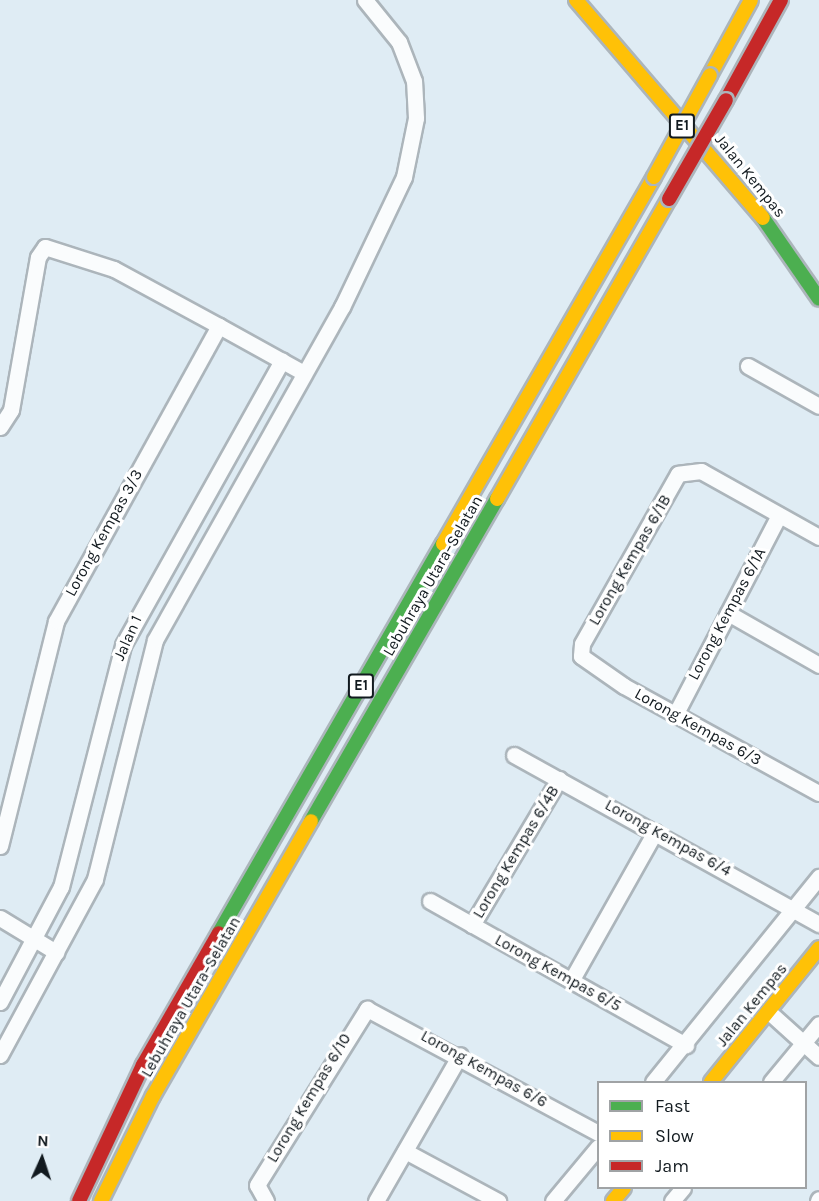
<!DOCTYPE html>
<html>
<head>
<meta charset="utf-8">
<style>
	body { margin:0 }
	#map { position:relative; width:819px; height:1201px; overflow:hidden; background:#dfecf4; font-family:Karla,sans-serif }
	div>[style] { position:absolute }
	.roads { filter:drop-shadow(2px 0 #acb5bb) drop-shadow(-2px 0 #acb5bb) drop-shadow(0 2px #acb5bb) drop-shadow(0 -2px #acb5bb) }
	.street>* { height:15px; margin:-7.5px; padding:0 7.5px; transform-origin:7.5px; border-radius:7.5px; background:#fafcfd }
	.fast>* { height:14px; margin:-7px; padding:0 7px; transform-origin:7px; border-radius:7px; background:#4caf50 }
	.slow>* { height:14px; margin:-7px; padding:0 7px; transform-origin:7px; border-radius:7px; background:#ffc107 }
	.jam>* { height:14px; margin:-7px; padding:0 7px; transform-origin:7px; border-radius:7px; background:#c62828 }
	.bridges { filter:drop-shadow(2px 0 #acb5bb) drop-shadow(-2px 0 #acb5bb) drop-shadow(0 2px #acb5bb) drop-shadow(0 -2px #acb5bb) }
	.slow-bridge>* { height:14px; margin:-7px; padding:0 7px; transform-origin:7px; border-radius:7px; background:#ffc107 }
	.jam-bridge>* { height:14px; margin:-7px; padding:0 7px; transform-origin:7px; border-radius:7px; background:#c62828 }
	span { translate:-50% -50%; white-space:nowrap; text-align:center; line-height:1.15; -webkit-text-stroke:6px #fff; paint-order:stroke }
	.shield-label span { padding:2px 4px; background:#fff; border:2px solid; border-radius:4px; -webkit-text-stroke-width:0 }
	.shield-label { font-size:15px; color:#121a1f; font-weight:700 }
	.street-label { font-size:16px; color:#121a1f }
	.legend { position:absolute; left:597px; top:1081px; width:210px; height:108px; box-sizing:border-box; background:#fff; border:2px solid #a0a3a5; margin:0; padding:8px 10px; list-style:none; font-size:18px; color:#121a1f }
	.legend li { display:flex; align-items:center; gap:12px; height:30px }
	.legend b { width:30px; border:2px solid #a0a3a5 }
	.north { position:absolute; left:12px; top:1129px; width:60px; height:60px; -webkit-text-stroke:4px #fff; paint-order:stroke; rotate:3deg; font-size:16px; font-weight:700; line-height:24px; text-align:center; color:#121a1f }
	.north::after { content:''; display:block; margin:auto; width:21px; height:27px; background:#121a1f; clip-path:polygon(50% 0,100% 100%,50% 72%,0 100%) }
</style>
</head>
<body>
<div id="map">
	<div class="roads">
		<div class="street">
			<div style="left:748px;top:366px;width:81px;rotate:29.4deg"></div>
			<div style="left:0;top:427px;width:20px;rotate:-57deg"></div>
			<div style="left:11px;top:410px;width:155px;rotate:-80deg"></div>
			<div style="left:38px;top:257px;width:12px;rotate:-55deg"></div>
			<div style="left:45px;top:247px;width:72px;rotate:17.7deg"></div>
			<div style="left:114px;top:269px;width:119px;rotate:28.5deg"></div>
			<div style="left:819px;top:537px;width:135px;rotate:-150.8deg"></div>
			<div style="left:701px;top:471px;width:23px;rotate:173deg"></div>
			<div style="left:678px;top:474px;width:195px;rotate:119.5deg"></div>
			<div style="left:582px;top:644px;width:12px;rotate:95deg"></div>
			<div style="left:581px;top:656px;width:52px;rotate:34.9deg"></div>
			<div style="left:624px;top:686px;width:222px;rotate:28.8deg"></div>
			<div style="left:728px;top:613px;width:105px;rotate:29.7deg"></div>
			<div style="left:676px;top:713px;width:223px;rotate:-62.5deg"></div>
			<div style="left:514px;top:755px;width:349px;rotate:29deg"></div>
			<div style="left:0;top:846px;width:232px;rotate:-76deg"></div>
			<div style="left:56px;top:621px;width:337px;rotate:-61.1deg"></div>
			<div style="left:219px;top:326px;width:95px;rotate:29deg"></div>
			<div style="left:430px;top:901px;width:294px;rotate:29.4deg"></div>
			<div style="left:0;top:918px;width:66px;rotate:31.3deg"></div>
			<div style="left:472px;top:925px;width:170px;rotate:-59.2deg"></div>
			<div style="left:571px;top:981px;width:171px;rotate:-60.6deg"></div>
			<div style="left:0;top:1002px;width:130px;rotate:-62.1deg"></div>
			<div style="left:61px;top:887px;width:250px;rotate:-75.6deg"></div>
			<div style="left:123px;top:645px;width:326px;rotate:-60.8deg"></div>
			<div style="left:769px;top:1012px;width:67px;rotate:42deg"></div>
			<div style="left:0;top:1055px;width:200px;rotate:-61.6deg"></div>
			<div style="left:95px;top:879px;width:246px;rotate:-75.9deg"></div>
			<div style="left:155px;top:640px;width:382px;rotate:-60.7deg"></div>
			<div style="left:342px;top:307px;width:144px;rotate:-64.5deg"></div>
			<div style="left:404px;top:177px;width:60px;rotate:-78.5deg"></div>
			<div style="left:416px;top:118px;width:37px;rotate:-93deg"></div>
			<div style="left:414px;top:81px;width:42px;rotate:-111deg"></div>
			<div style="left:399px;top:42px;width:54px;rotate:-129deg"></div>
			<div style="left:653px;top:1082px;width:264px;rotate:-51deg"></div>
			<div style="left:771px;top:1082px;width:75px;rotate:-50.4deg"></div>
			<div style="left:405px;top:1151px;width:106px;rotate:28.3deg"></div>
			<div style="left:266px;top:1201px;width:18px;rotate:-119deg"></div>
			<div style="left:257px;top:1185px;width:208px;rotate:-58deg"></div>
			<div style="left:367px;top:1009px;width:262px;rotate:28.2deg"></div>
			<div style="left:376px;top:1201px;width:168px;rotate:-60.1deg"></div>
			<div style="left:553px;top:1201px;width:70px;rotate:-50.2deg"></div>
			<div style="left:672px;top:1201px;width:17px;rotate:-50deg"></div>
			<div style="left:818px;top:1201px;width:2px;rotate:-63deg"></div>
		</div>
		<div class="fast">
			<div style="left:763px;top:218px;width:98px;rotate:55.3deg"></div>
			<div style="left:311px;top:821px;width:372px;rotate:-60deg"></div>
			<div style="left:219px;top:933px;width:449px;rotate:-60.1deg"></div>
		</div>
		<div class="slow">
			<div style="left:576px;top:0;width:287px;rotate:49.4deg"></div>
			<div style="left:710px;top:75px;width:85px;rotate:-61.3deg"></div>
			<div style="left:497px;top:499px;width:346px;rotate:-60.2deg"></div>
			<div style="left:443px;top:544px;width:423px;rotate:-60.1deg"></div>
			<div style="left:711px;top:1082px;width:172px;rotate:-51.1deg"></div>
			<div style="left:101px;top:1201px;width:117px;rotate:-63.7deg"></div>
			<div style="left:153px;top:1096px;width:317px;rotate:-60.1deg"></div>
			<div style="left:613px;top:1201px;width:17px;rotate:-50deg"></div>
		</div>
		<div class="jam">
			<div style="left:726px;top:100px;width:114px;rotate:-61.2deg"></div>
			<div style="left:79px;top:1201px;width:150px;rotate:-64.8deg"></div>
			<div style="left:143px;top:1065px;width:152px;rotate:-60.1deg"></div>
		</div>
	</div>
	<div class="bridges">
		<div class="slow-bridge">
			<div style="left:654px;top:177px;width:116px;rotate:-61.2deg"></div>
		</div>
		<div class="jam-bridge">
			<div style="left:669px;top:199px;width:114px;rotate:-60.1deg"></div>
		</div>
	</div>
	<div class="shield-label">
		<span style="left:682px;top:126px">E1</span>
		<span style="left:361px;top:686px">E1</span>
	</div>
	<div class="street-label">
		<span style="left:750px;top:176px;rotate:51deg">Jalan Kempas</span>
		<span style="left:104px;top:533px;rotate:-61deg">Lorong Kempas 3/3</span>
		<span style="left:630px;top:560px;rotate:-60deg">Lorong Kempas 6/1B</span>
		<span style="left:433px;top:576px;rotate:-60deg">Lebuhraya Utara–Selatan</span>
		<span style="left:727px;top:614px;rotate:-62deg">Lorong Kempas 6/1A</span>
		<span style="left:128px;top:638px;rotate:-66deg">Jalan 1</span>
		<span style="left:698px;top:727px;rotate:29deg">Lorong Kempas 6/3</span>
		<span style="left:668px;top:838px;rotate:29deg">Lorong Kempas 6/4</span>
		<span style="left:516px;top:852px;rotate:-59deg">Lorong Kempas 6/4B</span>
		<span style="left:558px;top:973px;rotate:29deg">Lorong Kempas 6/5</span>
		<span style="left:191px;top:997px;rotate:-60deg">Lebuhraya Utara–Selatan</span>
		<span style="left:752px;top:1005px;rotate:-51deg">Jalan Kempas</span>
		<span style="left:484px;top:1069px;rotate:29deg">Lorong Kempas 6/6</span>
		<span style="left:309px;top:1098px;rotate:-59deg">Lorong Kempas 6/10</span>
	</div>
	<ul class="legend">
	<li><b style="height:8px;background:#4caf50"></b>Fast</li>
	<li><b style="height:8px;background:#ffc107"></b>Slow</li>
	<li><b style="height:8px;background:#c62828"></b>Jam</li>
	</ul>
	<div class="north">N</div>
</div>
</body>
</html>
